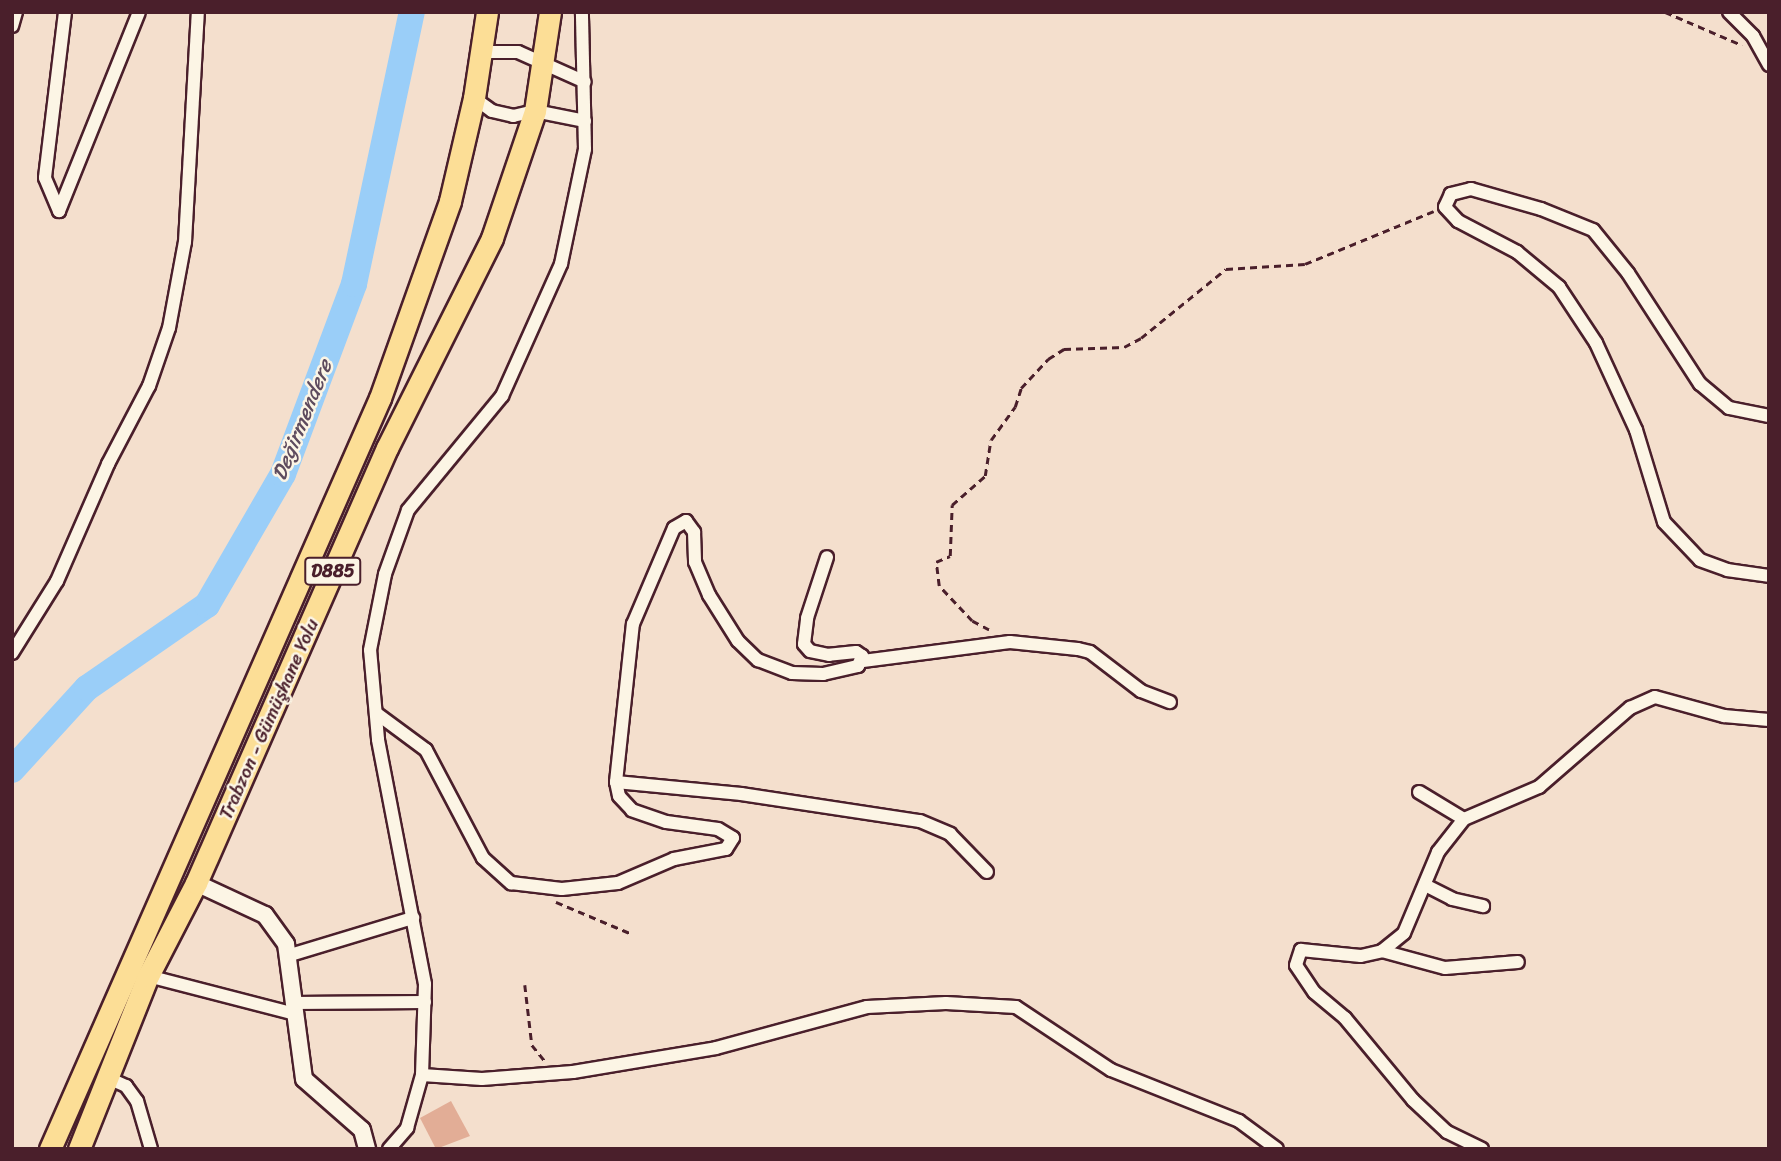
<!DOCTYPE html>
<html>
<head>
<meta charset="utf-8">
<style>
	body { margin:0 }
	#map { position:relative; width:1781px; height:1161px; overflow:hidden; background:#f4dfcd; font-family:Sriracha,sans-serif }
	div>[style] { position:absolute }
	.river>* { height:26px; margin:-13px; padding:0 13px; transform-origin:13px; border-radius:13px; background:#9acef8 }
	.building>* { inset:0; background:#e2ad96 }
	.path>* { height:2.5px; margin-top:-1.25px; transform-origin:0; background:repeating-linear-gradient(90deg,#4a1f2b 0 7px,transparent 0 12px) }
	.roads { filter:drop-shadow(2px 0 #4a1f2b) drop-shadow(-2px 0 #4a1f2b) drop-shadow(0 2px #4a1f2b) drop-shadow(0 -2px #4a1f2b) }
	.minor>* { height:12px; margin:-6px; padding:0 6px; transform-origin:6px; border-radius:6px; background:#fcf5e5 }
	.tertiary>* { height:16px; margin:-8px; padding:0 8px; transform-origin:8px; border-radius:8px; background:#fcf5e5 }
	.trunk>* { height:21px; margin:-10.5px; padding:0 10.5px; transform-origin:10.5px; border-radius:10.5px; background:#fcde96 }
	span { translate:-50% -50%; white-space:nowrap; text-align:center; line-height:1.15; -webkit-text-stroke:5px #fcf5e5; paint-order:stroke }
	.shield-label span { padding:2px 5px; background:#fcf5e5; border:2px solid; border-radius:5px; -webkit-text-stroke-width:0 }
	.shield-label { font-size:18px; color:#4a1f2b; font-weight:700 }
	.street-label { font-size:19px; color:#4a1f2b }
	.water-label { font-size:21px; color:#5e4b5e; font-style:italic }
	.frame { position:absolute; inset:0; border:14px solid #4a1f2b; pointer-events:none }
</style>
</head>
<body>
<div id="map">
	<div class="river">
		<div style="left:12px;top:770px;width:111px;rotate:-47.6deg"></div>
		<div style="left:87px;top:688px;width:146px;rotate:-34.7deg"></div>
		<div style="left:207px;top:605px;width:151px;rotate:-59.9deg"></div>
		<div style="left:283px;top:474px;width:203px;rotate:-69.5deg"></div>
		<div style="left:354px;top:284px;width:278px;rotate:-78deg"></div>
	</div>
	<div class="building">
		<div style="clip-path:polygon(451px 1101px,470px 1136px,436px 1149px,420px 1118px)"></div>
	</div>
	<div class="path">
		<div style="left:1665px;top:12px;width:84px;rotate:23.2deg"></div>
		<div style="left:989px;top:630px;width:19px;rotate:-152deg"></div>
		<div style="left:972px;top:621px;width:48px;rotate:-133.3deg"></div>
		<div style="left:939px;top:586px;width:24px;rotate:-97deg"></div>
		<div style="left:936px;top:562px;width:15px;rotate:-23deg"></div>
		<div style="left:950px;top:556px;width:51px;rotate:-87.8deg"></div>
		<div style="left:952px;top:505px;width:44px;rotate:-41.3deg"></div>
		<div style="left:985px;top:476px;width:36px;rotate:-81deg"></div>
		<div style="left:991px;top:440px;width:41px;rotate:-54deg"></div>
		<div style="left:1015px;top:407px;width:20px;rotate:-72deg"></div>
		<div style="left:1021px;top:388px;width:40px;rotate:-47deg"></div>
		<div style="left:1048px;top:359px;width:19px;rotate:-32deg"></div>
		<div style="left:1064px;top:349px;width:60px;rotate:-1.9deg"></div>
		<div style="left:1124px;top:347px;width:19px;rotate:-28deg"></div>
		<div style="left:1141px;top:338px;width:109px;rotate:-39.1deg"></div>
		<div style="left:1226px;top:269px;width:79px;rotate:-3.6deg"></div>
		<div style="left:1305px;top:264px;width:139px;rotate:-22.3deg"></div>
		<div style="left:556px;top:902px;width:82px;rotate:22.8deg"></div>
		<div style="left:525px;top:985px;width:60px;rotate:83.3deg"></div>
		<div style="left:532px;top:1045px;width:21px;rotate:51deg"></div>
	</div>
	<div class="roads">
		<div class="minor">
			<div style="left:65px;top:12px;width:167px;rotate:96.9deg"></div>
			<div style="left:45px;top:178px;width:36px;rotate:67deg"></div>
			<div style="left:59px;top:211px;width:214px;rotate:-68.1deg"></div>
			<div style="left:1729px;top:12px;width:34px;rotate:45deg"></div>
			<div style="left:1753px;top:36px;width:33px;rotate:61deg"></div>
			<div style="left:12px;top:26px;width:15px;rotate:-74deg"></div>
			<div style="left:481px;top:52px;width:37px"></div>
			<div style="left:518px;top:52px;width:73px;rotate:24.1deg"></div>
			<div style="left:474px;top:98px;width:22px;rotate:36deg"></div>
			<div style="left:492px;top:111px;width:22px;rotate:13deg"></div>
			<div style="left:513px;top:116px;width:23px;rotate:-13deg"></div>
			<div style="left:535px;top:111px;width:51px;rotate:11.3deg"></div>
			<div style="left:1769px;top:416px;width:41px;rotate:-168.7deg"></div>
			<div style="left:1729px;top:408px;width:38px;rotate:-140deg"></div>
			<div style="left:1700px;top:384px;width:132px;rotate:-123deg"></div>
			<div style="left:1628px;top:273px;width:55px;rotate:-129.1deg"></div>
			<div style="left:1593px;top:230px;width:56px;rotate:-158deg"></div>
			<div style="left:1541px;top:209px;width:73px;rotate:-164.1deg"></div>
			<div style="left:1471px;top:189px;width:21px;rotate:166deg"></div>
			<div style="left:1451px;top:194px;width:14px;rotate:115deg"></div>
			<div style="left:1445px;top:207px;width:19px;rotate:47deg"></div>
			<div style="left:1458px;top:221px;width:67px;rotate:27.7deg"></div>
			<div style="left:1517px;top:252px;width:55px;rotate:39.8deg"></div>
			<div style="left:1559px;top:287px;width:67px;rotate:56.5deg"></div>
			<div style="left:1596px;top:343px;width:96px;rotate:65.3deg"></div>
			<div style="left:1636px;top:430px;width:96px;rotate:73.1deg"></div>
			<div style="left:1664px;top:522px;width:52px;rotate:46.5deg"></div>
			<div style="left:1700px;top:560px;width:29px;rotate:20deg"></div>
			<div style="left:1727px;top:570px;width:42px;rotate:8.1deg"></div>
			<div style="left:12px;top:653px;width:85px;rotate:-58deg"></div>
			<div style="left:57px;top:581px;width:128px;rotate:-66.4deg"></div>
			<div style="left:108px;top:464px;width:88px;rotate:-62.3deg"></div>
			<div style="left:149px;top:386px;width:61px;rotate:-71deg"></div>
			<div style="left:169px;top:328px;width:87px;rotate:-79.5deg"></div>
			<div style="left:185px;top:242px;width:230px;rotate:-86.8deg"></div>
			<div style="left:863px;top:661px;width:148px;rotate:-7.4deg"></div>
			<div style="left:1010px;top:642px;width:68px;rotate:5.9deg"></div>
			<div style="left:1078px;top:649px;width:12px;rotate:14deg"></div>
			<div style="left:1090px;top:652px;width:64px;rotate:37.4deg"></div>
			<div style="left:1141px;top:691px;width:31px;rotate:21deg"></div>
			<div style="left:376px;top:713px;width:62px;rotate:36.5deg"></div>
			<div style="left:426px;top:750px;width:122px;rotate:62.2deg"></div>
			<div style="left:483px;top:858px;width:38px;rotate:42deg"></div>
			<div style="left:511px;top:883px;width:51px;rotate:6.7deg"></div>
			<div style="left:562px;top:889px;width:56px;rotate:-6.1deg"></div>
			<div style="left:618px;top:883px;width:61px;rotate:-23.2deg"></div>
			<div style="left:674px;top:859px;width:53px;rotate:-10.9deg"></div>
			<div style="left:726px;top:849px;width:13px;rotate:-58deg"></div>
			<div style="left:733px;top:838px;width:17px;rotate:-149deg"></div>
			<div style="left:718px;top:829px;width:52px;rotate:-172.3deg"></div>
			<div style="left:666px;top:822px;width:36px;rotate:-161deg"></div>
			<div style="left:632px;top:810px;width:19px;rotate:-133deg"></div>
			<div style="left:619px;top:796px;width:14px;rotate:-102deg"></div>
			<div style="left:616px;top:782px;width:159px;rotate:-83.9deg"></div>
			<div style="left:633px;top:624px;width:104px;rotate:-66.9deg"></div>
			<div style="left:674px;top:528px;width:14px;rotate:-30deg"></div>
			<div style="left:686px;top:521px;width:14px;rotate:54deg"></div>
			<div style="left:694px;top:532px;width:30px;rotate:88deg"></div>
			<div style="left:695px;top:562px;width:36px;rotate:67deg"></div>
			<div style="left:709px;top:595px;width:54px;rotate:57.8deg"></div>
			<div style="left:738px;top:641px;width:28px;rotate:44deg"></div>
			<div style="left:758px;top:660px;width:36px;rotate:21deg"></div>
			<div style="left:792px;top:673px;width:31px;rotate:2deg"></div>
			<div style="left:823px;top:674px;width:36px;rotate:-13deg"></div>
			<div style="left:858px;top:666px;width:11px;rotate:-68deg"></div>
			<div style="left:862px;top:656px;width:7px;rotate:-146deg"></div>
			<div style="left:856px;top:652px;width:27px;rotate:174deg"></div>
			<div style="left:829px;top:655px;width:19px;rotate:-168deg"></div>
			<div style="left:810px;top:651px;width:9px;rotate:-131deg"></div>
			<div style="left:804px;top:644px;width:26px;rotate:-83deg"></div>
			<div style="left:807px;top:618px;width:64px;rotate:-71.8deg"></div>
			<div style="left:616px;top:782px;width:126px;rotate:5.5deg"></div>
			<div style="left:741px;top:794px;width:181px;rotate:8.6deg"></div>
			<div style="left:920px;top:821px;width:33px;rotate:23deg"></div>
			<div style="left:950px;top:834px;width:53px;rotate:45.8deg"></div>
			<div style="left:1419px;top:792px;width:52px;rotate:31deg"></div>
			<div style="left:1427px;top:886px;width:28px;rotate:27deg"></div>
			<div style="left:1452px;top:899px;width:32px;rotate:13deg"></div>
			<div style="left:1382px;top:951px;width:65px;rotate:15.1deg"></div>
			<div style="left:1445px;top:968px;width:73px;rotate:-4.7deg"></div>
			<div style="left:287px;top:956px;width:132px;rotate:-16.8deg"></div>
			<div style="left:148px;top:976px;width:152px;rotate:14.5deg"></div>
			<div style="left:293px;top:1003px;width:132px;rotate:-0.4deg"></div>
			<div style="left:422px;top:1075px;width:60px;rotate:3.8deg"></div>
			<div style="left:482px;top:1079px;width:91px;rotate:-4.4deg"></div>
			<div style="left:573px;top:1072px;width:145px;rotate:-9.5deg"></div>
			<div style="left:716px;top:1048px;width:156px;rotate:-15.2deg"></div>
			<div style="left:867px;top:1007px;width:79px;rotate:-2.9deg"></div>
			<div style="left:946px;top:1003px;width:70px;rotate:3.3deg"></div>
			<div style="left:1016px;top:1007px;width:114px;rotate:33.6deg"></div>
			<div style="left:1111px;top:1070px;width:138px;rotate:21.7deg"></div>
			<div style="left:1239px;top:1121px;width:47px;rotate:36.4deg"></div>
			<div style="left:108px;top:1078px;width:20px;rotate:24deg"></div>
			<div style="left:126px;top:1086px;width:19px;rotate:54deg"></div>
			<div style="left:137px;top:1101px;width:50px;rotate:73.7deg"></div>
			<div style="left:389px;top:1149px;width:28px;rotate:-49deg"></div>
			<div style="left:407px;top:1128px;width:55px;rotate:-74.2deg"></div>
			<div style="left:422px;top:1075px;width:91px;rotate:-88.1deg"></div>
			<div style="left:425px;top:984px;width:249px;rotate:-100.9deg"></div>
			<div style="left:378px;top:739px;width:89px;rotate:-95.1deg"></div>
			<div style="left:370px;top:650px;width:77px;rotate:-78.8deg"></div>
			<div style="left:385px;top:574px;width:68px;rotate:-70.2deg"></div>
			<div style="left:408px;top:510px;width:148px;rotate:-50.5deg"></div>
			<div style="left:502px;top:396px;width:145px;rotate:-65.9deg"></div>
			<div style="left:561px;top:264px;width:117px;rotate:-78.2deg"></div>
			<div style="left:585px;top:149px;width:137px;rotate:-91.3deg"></div>
			<div style="left:1482px;top:1149px;width:39px;rotate:-154deg"></div>
			<div style="left:1447px;top:1132px;width:47px;rotate:-136.7deg"></div>
			<div style="left:1413px;top:1100px;width:107px;rotate:-129.7deg"></div>
			<div style="left:1345px;top:1018px;width:40px;rotate:-140deg"></div>
			<div style="left:1314px;top:992px;width:32px;rotate:-124deg"></div>
			<div style="left:1296px;top:965px;width:16px;rotate:-72deg"></div>
			<div style="left:1301px;top:950px;width:60px;rotate:5.7deg"></div>
			<div style="left:1361px;top:956px;width:22px;rotate:-13deg"></div>
			<div style="left:1382px;top:951px;width:28px;rotate:-39deg"></div>
			<div style="left:1404px;top:933px;width:88px;rotate:-67.2deg"></div>
			<div style="left:1438px;top:852px;width:42px;rotate:-51.8deg"></div>
			<div style="left:1464px;top:819px;width:82px;rotate:-23.1deg"></div>
			<div style="left:1539px;top:787px;width:121px;rotate:-41deg"></div>
			<div style="left:1630px;top:708px;width:27px;rotate:-24deg"></div>
			<div style="left:1655px;top:697px;width:72px;rotate:15.4deg"></div>
			<div style="left:1724px;top:716px;width:45px;rotate:5.1deg"></div>
		</div>
		<div class="tertiary">
			<div style="left:196px;top:883px;width:76px;rotate:24.9deg"></div>
			<div style="left:265px;top:915px;width:36px;rotate:54deg"></div>
			<div style="left:286px;top:944px;width:136px;rotate:82.4deg"></div>
			<div style="left:304px;top:1079px;width:77px;rotate:41.3deg"></div>
			<div style="left:362px;top:1130px;width:20px;rotate:75deg"></div>
		</div>
		<div class="trunk">
			<div style="left:50px;top:1149px;width:820px;rotate:-66.28deg"></div>
			<div style="left:380px;top:398px;width:209px;rotate:-70.4deg"></div>
			<div style="left:450px;top:201px;width:106px;rotate:-76.9deg"></div>
			<div style="left:474px;top:98px;width:87px;rotate:-81.4deg"></div>
			<div style="left:79px;top:1149px;width:186px;rotate:-68.3deg"></div>
			<div style="left:148px;top:976px;width:105px;rotate:-62.7deg"></div>
			<div style="left:196px;top:883px;width:475px;rotate:-66.3deg"></div>
			<div style="left:387px;top:448px;width:235px;rotate:-63.4deg"></div>
			<div style="left:492px;top:238px;width:134px;rotate:-71.3deg"></div>
			<div style="left:535px;top:111px;width:100px;rotate:-81.4deg"></div>
		</div>
	</div>
	<div class="shield-label">
		<span style="left:333px;top:571px">D885</span>
	</div>
	<div class="street-label">
		<span style="left:269px;top:719px;rotate:-66deg">Trabzon - Gümüşhane Yolu</span>
	</div>
	<div class="water-label">
		<span style="left:302px;top:420px;rotate:-68deg">Değirmendere</span>
	</div>
	<div class="frame"></div>
</div>
</body>
</html>
